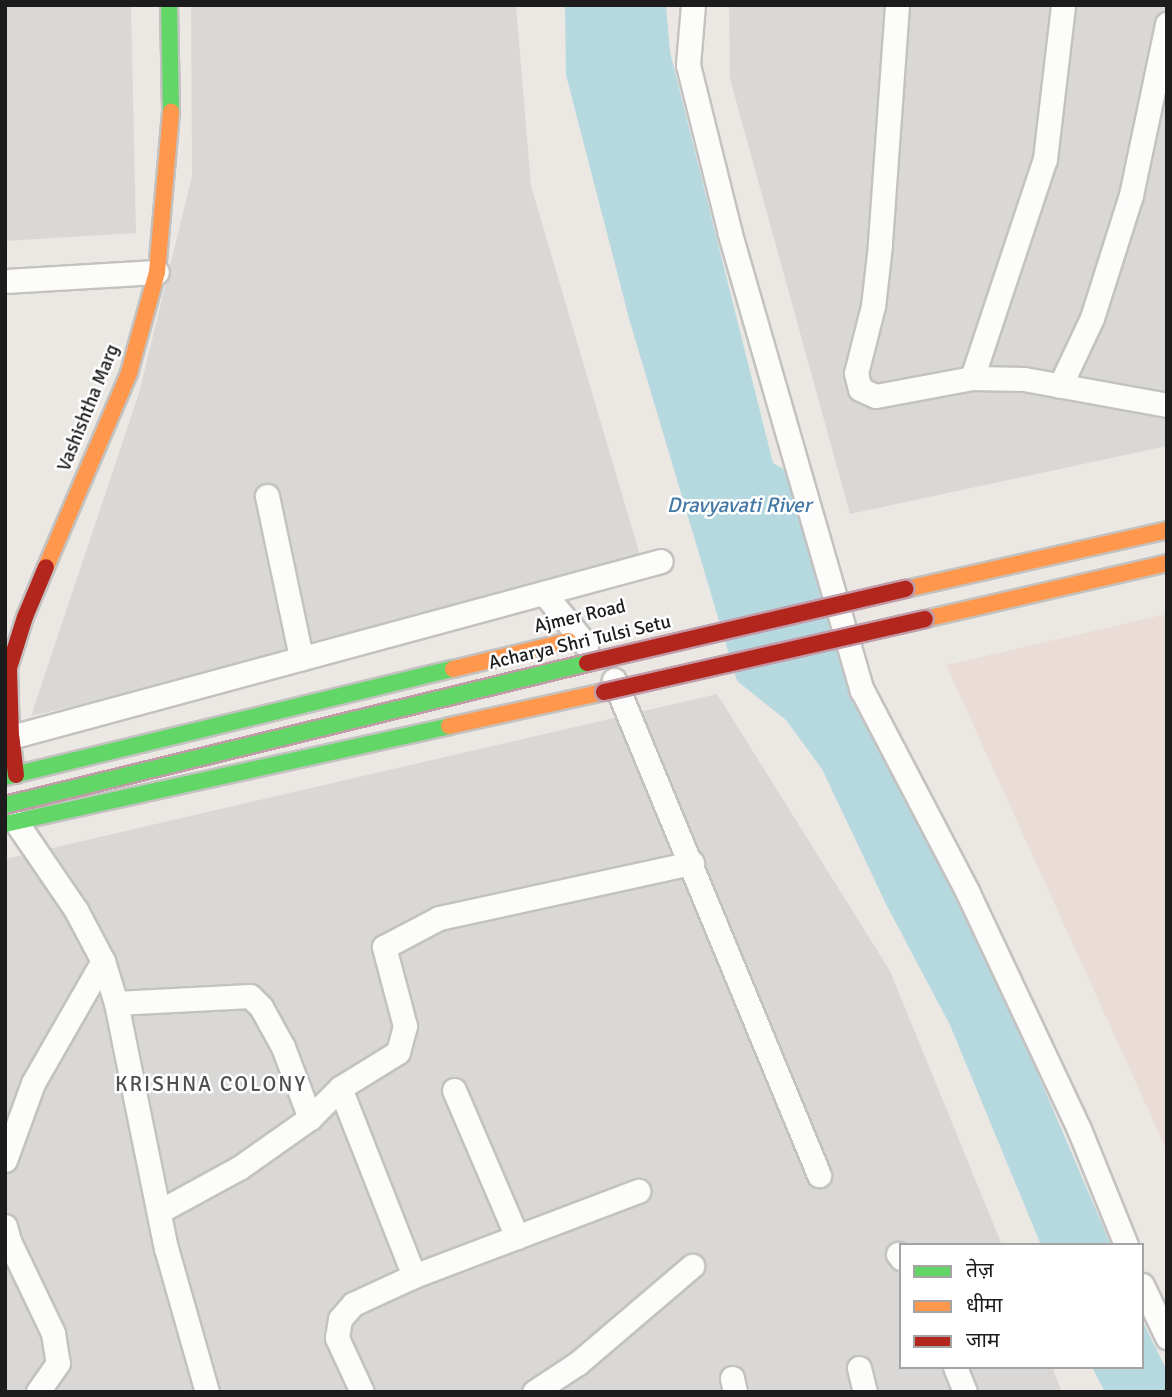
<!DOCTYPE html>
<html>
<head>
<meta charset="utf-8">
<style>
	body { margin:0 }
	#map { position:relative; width:1172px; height:1397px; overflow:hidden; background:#ebe8e4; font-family:Signika,"Noto Sans Devanagari",sans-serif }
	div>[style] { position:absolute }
	.residential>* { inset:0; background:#dad8d6 }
	.military>* { inset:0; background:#eadcd7 }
	.water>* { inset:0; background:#b6d8df }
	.roads { filter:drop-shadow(2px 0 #c3c2c0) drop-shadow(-2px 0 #c3c2c0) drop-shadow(0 2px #c3c2c0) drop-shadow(0 -2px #c3c2c0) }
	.street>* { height:23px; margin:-11.5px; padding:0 11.5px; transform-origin:11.5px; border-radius:11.5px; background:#fcfcfb }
	.fast>* { height:16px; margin:-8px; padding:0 8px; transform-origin:8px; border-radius:8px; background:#63d668 }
	.slow>* { height:16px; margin:-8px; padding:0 8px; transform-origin:8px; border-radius:8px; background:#ff974d }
	.jam>* { height:16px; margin:-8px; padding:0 8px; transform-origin:8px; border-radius:8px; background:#b3261e }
	.bridges { filter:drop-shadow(2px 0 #c19ba7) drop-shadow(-2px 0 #c19ba7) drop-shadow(0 2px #c19ba7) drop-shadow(0 -2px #c19ba7) }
	.fast-bridge>* { height:16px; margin:-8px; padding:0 8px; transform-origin:8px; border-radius:8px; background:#63d668 }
	.jam-bridge>* { height:16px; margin:-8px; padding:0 8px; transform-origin:8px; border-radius:8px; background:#b3261e }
	span { translate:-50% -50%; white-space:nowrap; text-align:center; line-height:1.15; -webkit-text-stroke:5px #fff; paint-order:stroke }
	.street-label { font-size:19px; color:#1c1c1c }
	.water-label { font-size:21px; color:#4478a5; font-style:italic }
	.neighbourhood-label { font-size:21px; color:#4f4f4f; letter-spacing:2px }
	.frame { position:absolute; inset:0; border:7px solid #1c1c1c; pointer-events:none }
	.legend { position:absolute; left:899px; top:1243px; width:245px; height:126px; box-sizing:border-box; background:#fff; border:2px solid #a4a4a4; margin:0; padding:9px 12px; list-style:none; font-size:21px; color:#1c1c1c }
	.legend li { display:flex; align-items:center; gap:14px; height:35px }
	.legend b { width:35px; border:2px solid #a4a4a4 }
</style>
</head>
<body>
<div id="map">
	<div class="residential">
		<div style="clip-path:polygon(5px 5px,131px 5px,136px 233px,5px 241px)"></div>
		<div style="clip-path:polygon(191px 5px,516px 5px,531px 186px,645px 572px,31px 716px,139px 393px,192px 176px)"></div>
		<div style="clip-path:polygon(729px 5px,1167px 5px,1167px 446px,850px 514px,730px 79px)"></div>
		<div style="clip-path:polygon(717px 694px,890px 971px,1002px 1245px,901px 1245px,901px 1367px,1052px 1367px,1062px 1392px,5px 1392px,5px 859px)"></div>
	</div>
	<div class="military">
		<div style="clip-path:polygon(1167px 614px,1167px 1151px,946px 665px)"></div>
	</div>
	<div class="water">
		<div style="clip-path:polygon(565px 5px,666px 5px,670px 52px,773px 463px,785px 470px,842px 655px,901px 789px,995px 974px,1111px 1245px,1041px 1245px,950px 1025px,887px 906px,822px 769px,786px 720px,737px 681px,630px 322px,566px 75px)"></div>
		<div style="clip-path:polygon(1142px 1320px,1167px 1371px,1167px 1392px,1105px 1392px,1092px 1367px,1142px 1367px)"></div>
	</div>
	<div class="roads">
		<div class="street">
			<div style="left:693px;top:5px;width:60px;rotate:94.8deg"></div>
			<div style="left:688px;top:65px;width:174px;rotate:76deg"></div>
			<div style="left:730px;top:234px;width:475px;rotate:73.9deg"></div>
			<div style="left:862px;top:690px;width:227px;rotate:62.4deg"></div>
			<div style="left:967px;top:891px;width:263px;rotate:64.8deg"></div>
			<div style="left:1079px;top:1129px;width:125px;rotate:67.9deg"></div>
			<div style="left:897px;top:5px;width:241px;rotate:94.1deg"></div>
			<div style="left:880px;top:245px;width:61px;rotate:96.5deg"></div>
			<div style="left:873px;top:306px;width:69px;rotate:104.2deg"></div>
			<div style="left:856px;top:373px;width:16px;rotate:76deg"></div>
			<div style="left:860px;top:389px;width:17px;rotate:24deg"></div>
			<div style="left:876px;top:396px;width:98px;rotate:-10.6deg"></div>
			<div style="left:972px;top:378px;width:52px;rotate:1.1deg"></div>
			<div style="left:1024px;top:379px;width:145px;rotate:10.3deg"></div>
			<div style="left:5px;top:281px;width:152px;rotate:-3.4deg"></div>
			<div style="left:972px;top:378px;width:231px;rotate:-71.6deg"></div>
			<div style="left:1045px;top:159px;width:155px;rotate:-83.3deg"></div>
			<div style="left:1060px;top:386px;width:75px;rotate:-64.8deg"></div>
			<div style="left:1092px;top:318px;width:129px;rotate:-72.4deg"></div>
			<div style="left:1131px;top:195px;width:175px;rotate:-78.1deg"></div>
			<div style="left:267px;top:496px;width:166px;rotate:78.1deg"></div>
			<div style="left:544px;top:593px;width:67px;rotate:51.1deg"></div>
			<div style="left:614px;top:680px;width:536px;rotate:67.5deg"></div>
			<div style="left:11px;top:737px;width:673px;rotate:-15.15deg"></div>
			<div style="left:16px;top:822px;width:107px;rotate:55.7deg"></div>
			<div style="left:76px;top:910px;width:58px;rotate:62.1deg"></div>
			<div style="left:103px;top:961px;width:44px;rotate:72.8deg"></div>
			<div style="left:116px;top:1003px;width:250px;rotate:78.5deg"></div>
			<div style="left:166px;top:1248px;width:150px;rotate:74.1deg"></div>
			<div style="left:116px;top:1003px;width:134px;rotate:-3deg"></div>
			<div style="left:250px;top:996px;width:16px;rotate:45deg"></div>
			<div style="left:261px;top:1007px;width:46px;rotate:61.2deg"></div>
			<div style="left:283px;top:1047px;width:76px;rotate:69.2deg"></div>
			<div style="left:340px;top:1088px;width:202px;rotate:68.5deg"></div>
			<div style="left:454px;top:1090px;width:160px;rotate:66.8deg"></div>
			<div style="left:5px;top:1160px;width:82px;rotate:-70deg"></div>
			<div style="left:33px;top:1083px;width:141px;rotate:-60.2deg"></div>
			<div style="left:160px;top:1211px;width:90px;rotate:-28.6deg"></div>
			<div style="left:239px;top:1168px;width:87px;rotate:-35.2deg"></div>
			<div style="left:310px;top:1118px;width:42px;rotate:-45deg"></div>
			<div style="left:340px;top:1088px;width:68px;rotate:-31.8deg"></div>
			<div style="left:398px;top:1052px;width:27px;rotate:-75deg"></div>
			<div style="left:405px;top:1026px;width:82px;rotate:-104.9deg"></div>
			<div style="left:384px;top:947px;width:62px;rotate:-27.8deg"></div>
			<div style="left:439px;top:918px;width:259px;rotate:-12.3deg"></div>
			<div style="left:5px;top:1226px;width:16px;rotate:75deg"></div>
			<div style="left:9px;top:1241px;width:102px;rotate:64.4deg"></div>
			<div style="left:53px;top:1333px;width:30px;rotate:81deg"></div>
			<div style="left:58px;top:1363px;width:35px;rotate:125deg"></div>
			<div style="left:898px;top:1254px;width:5px;rotate:53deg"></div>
			<div style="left:1142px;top:1285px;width:58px;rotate:64.3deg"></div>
			<div style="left:955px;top:1367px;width:27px;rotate:68deg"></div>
			<div style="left:859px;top:1368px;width:25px;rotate:76deg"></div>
			<div style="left:732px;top:1378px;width:14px;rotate:78deg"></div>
			<div style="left:362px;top:1392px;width:60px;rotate:-114.8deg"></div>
			<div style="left:337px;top:1338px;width:19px;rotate:-81deg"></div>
			<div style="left:340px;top:1319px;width:20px;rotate:-49deg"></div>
			<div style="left:353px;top:1304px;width:67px;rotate:-24.7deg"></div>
			<div style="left:414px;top:1276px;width:240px;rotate:-20.8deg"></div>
			<div style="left:534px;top:1392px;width:53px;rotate:-33.4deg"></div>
			<div style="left:578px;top:1363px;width:150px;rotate:-40.4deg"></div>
		</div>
		<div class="fast">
			<div style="left:169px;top:5px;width:107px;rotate:88.9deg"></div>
			<div style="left:5px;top:777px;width:461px;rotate:-13.6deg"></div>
			<div style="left:5px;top:824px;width:455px;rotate:-12.4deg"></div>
		</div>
		<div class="slow">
			<div style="left:46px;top:567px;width:211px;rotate:-66.8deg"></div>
			<div style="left:129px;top:373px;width:105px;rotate:-74.5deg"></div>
			<div style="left:157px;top:272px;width:161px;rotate:-85deg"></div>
			<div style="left:906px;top:589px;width:268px;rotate:-12.7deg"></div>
			<div style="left:925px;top:619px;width:248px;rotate:-13deg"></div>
			<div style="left:453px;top:669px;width:119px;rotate:-13.6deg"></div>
			<div style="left:449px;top:726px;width:159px;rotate:-12.4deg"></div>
		</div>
		<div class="jam">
			<div style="left:16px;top:775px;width:38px;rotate:-97deg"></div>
			<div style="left:11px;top:737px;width:69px;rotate:-91.7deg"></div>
			<div style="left:9px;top:668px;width:53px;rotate:-72.6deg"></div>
			<div style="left:25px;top:617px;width:54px;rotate:-67.2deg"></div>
		</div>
	</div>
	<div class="bridges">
		<div class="fast-bridge">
			<div style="left:5px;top:805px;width:599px;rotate:-13.71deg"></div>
		</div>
		<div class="jam-bridge">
			<div style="left:587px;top:663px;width:327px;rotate:-13.1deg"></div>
			<div style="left:604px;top:692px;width:329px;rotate:-12.8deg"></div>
		</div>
	</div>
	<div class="street-label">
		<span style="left:89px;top:408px;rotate:-68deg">Vashishtha Marg</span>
		<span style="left:580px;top:617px;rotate:-13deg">Ajmer Road</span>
		<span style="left:580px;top:643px;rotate:-13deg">Acharya Shri Tulsi Setu</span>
	</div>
	<div class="water-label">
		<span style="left:739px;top:505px">Dravyavati River</span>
	</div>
	<div class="neighbourhood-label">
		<span style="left:211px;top:1084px">KRISHNA COLONY</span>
	</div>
	<div class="frame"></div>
	<ul class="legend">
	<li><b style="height:9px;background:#63d668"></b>तेज़</li>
	<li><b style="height:9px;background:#ff974d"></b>धीमा</li>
	<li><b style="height:9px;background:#b3261e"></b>जाम</li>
	</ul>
</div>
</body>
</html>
